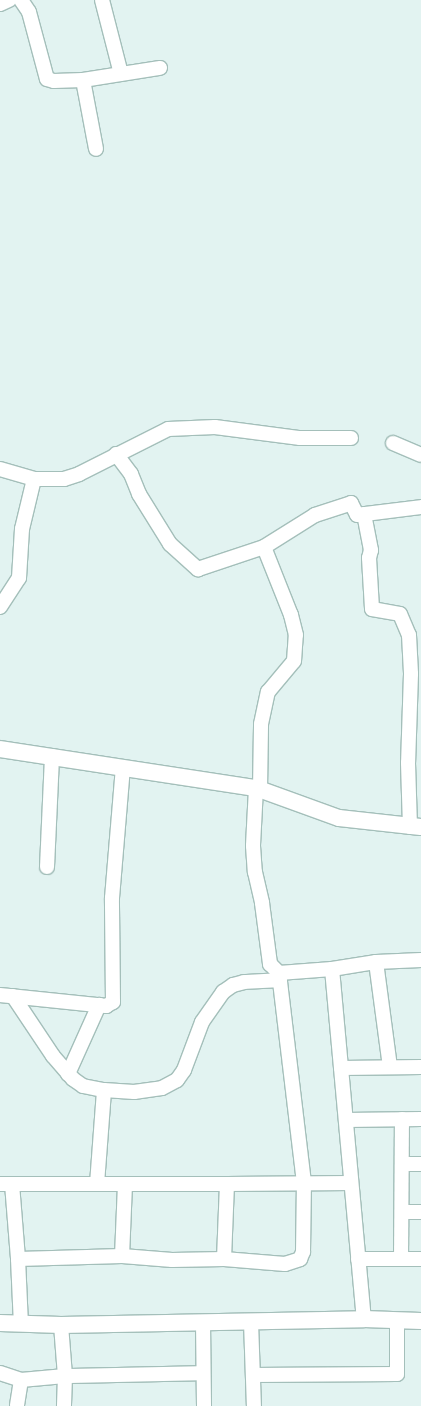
<!DOCTYPE html>
<html>
<head>
<meta charset="utf-8">
<style>
	body { margin:0 }
	#map { position:relative; width:421px; height:1406px; overflow:hidden; background:#e2f3f1; font-family:Cabin,sans-serif }
	div>[style] { position:absolute }
	.roads { filter:drop-shadow(1px 0 #a4bfba) drop-shadow(-1px 0 #a4bfba) drop-shadow(0 1px #a4bfba) drop-shadow(0 -1px #a4bfba) }
	.minor>* { height:14px; margin:-7px; padding:0 7px; transform-origin:7px; border-radius:7px; background:#fff }
	.tertiary>* { height:16px; margin:-8px; padding:0 8px; transform-origin:8px; border-radius:8px; background:#fff }
	span { translate:-50% -50%; white-space:nowrap; text-align:center; line-height:1.15; -webkit-text-stroke:5px #fff; paint-order:stroke }
</style>
</head>
<body>
<div id="map">
	<div class="roads">
		<div class="minor">
			<div style="left:21px;top:0;width:14px;rotate:56deg"></div>
			<div style="left:29px;top:12px;width:69px;rotate:75deg"></div>
			<div style="left:47px;top:79px;width:7px;rotate:16deg"></div>
			<div style="left:54px;top:81px;width:29px;rotate:-2deg"></div>
			<div style="left:83px;top:80px;width:78px;rotate:-8.9deg"></div>
			<div style="left:102px;top:0;width:76px;rotate:75.6deg"></div>
			<div style="left:0;top:4px;width:10px;rotate:-24deg"></div>
			<div style="left:83px;top:80px;width:70px;rotate:79.3deg"></div>
			<div style="left:393px;top:443px;width:30px;rotate:23deg"></div>
			<div style="left:116px;top:454px;width:25px;rotate:53deg"></div>
			<div style="left:131px;top:474px;width:22px;rotate:68deg"></div>
			<div style="left:139px;top:494px;width:59px;rotate:58.2deg"></div>
			<div style="left:170px;top:544px;width:38px;rotate:42deg"></div>
			<div style="left:198px;top:569px;width:70px;rotate:-18.4deg"></div>
			<div style="left:264px;top:547px;width:60px;rotate:-32.1deg"></div>
			<div style="left:315px;top:515px;width:38px;rotate:-18deg"></div>
			<div style="left:351px;top:503px;width:13px;rotate:63deg"></div>
			<div style="left:357px;top:515px;width:64px;rotate:-7.1deg"></div>
			<div style="left:0;top:469px;width:35px;rotate:16deg"></div>
			<div style="left:364px;top:514px;width:37px;rotate:79deg"></div>
			<div style="left:371px;top:550px;width:8px;rotate:104deg"></div>
			<div style="left:369px;top:558px;width:51px;rotate:86.6deg"></div>
			<div style="left:372px;top:609px;width:28px;rotate:10deg"></div>
			<div style="left:400px;top:614px;width:23px;rotate:67deg"></div>
			<div style="left:409px;top:635px;width:39px;rotate:87deg"></div>
			<div style="left:411px;top:674px;width:89px;rotate:91.9deg"></div>
			<div style="left:408px;top:763px;width:64px;rotate:88.2deg"></div>
			<div style="left:0;top:607px;width:35px;rotate:-57deg"></div>
			<div style="left:19px;top:578px;width:49px;rotate:-86.5deg"></div>
			<div style="left:22px;top:529px;width:51px;rotate:-76.5deg"></div>
			<div style="left:34px;top:479px;width:30px"></div>
			<div style="left:64px;top:479px;width:16px;rotate:-18deg"></div>
			<div style="left:79px;top:474px;width:100px;rotate:-26.8deg"></div>
			<div style="left:168px;top:429px;width:47px;rotate:-2.4deg"></div>
			<div style="left:215px;top:427px;width:86px;rotate:7.4deg"></div>
			<div style="left:300px;top:438px;width:51px"></div>
			<div style="left:256px;top:788px;width:58px;rotate:93deg"></div>
			<div style="left:253px;top:846px;width:26px;rotate:86deg"></div>
			<div style="left:255px;top:872px;width:32px;rotate:77deg"></div>
			<div style="left:262px;top:903px;width:62px;rotate:82.5deg"></div>
			<div style="left:270px;top:964px;width:13px;rotate:45deg"></div>
			<div style="left:279px;top:973px;width:53px;rotate:-4.3deg"></div>
			<div style="left:332px;top:969px;width:45px;rotate:-9deg"></div>
			<div style="left:376px;top:962px;width:45px;rotate:-2.5deg"></div>
			<div style="left:260px;top:790px;width:66px;rotate:-89.1deg"></div>
			<div style="left:261px;top:724px;width:33px;rotate:-78deg"></div>
			<div style="left:268px;top:692px;width:40px;rotate:-50deg"></div>
			<div style="left:294px;top:661px;width:26px;rotate:-86deg"></div>
			<div style="left:296px;top:635px;width:21px;rotate:-104deg"></div>
			<div style="left:291px;top:615px;width:73px;rotate:-111.7deg"></div>
			<div style="left:47px;top:867px;width:111px;rotate:-87.4deg"></div>
			<div style="left:376px;top:962px;width:106px;rotate:82.4deg"></div>
			<div style="left:332px;top:969px;width:351px;rotate:84.8deg"></div>
			<div style="left:0;top:995px;width:107px;rotate:5.9deg"></div>
			<div style="left:106px;top:1006px;width:8px;rotate:-30deg"></div>
			<div style="left:113px;top:1002px;width:104px;rotate:-90.6deg"></div>
			<div style="left:112px;top:898px;width:131px;rotate:-85.2deg"></div>
			<div style="left:13px;top:996px;width:72px;rotate:56.3deg"></div>
			<div style="left:53px;top:1056px;width:30px;rotate:49deg"></div>
			<div style="left:73px;top:1079px;width:12px;rotate:35deg"></div>
			<div style="left:83px;top:1086px;width:21px;rotate:11deg"></div>
			<div style="left:104px;top:1090px;width:30px;rotate:4deg"></div>
			<div style="left:134px;top:1092px;width:28px;rotate:-8deg"></div>
			<div style="left:162px;top:1088px;width:17px;rotate:-28deg"></div>
			<div style="left:177px;top:1080px;width:12px;rotate:-55deg"></div>
			<div style="left:184px;top:1070px;width:51px;rotate:-69.4deg"></div>
			<div style="left:202px;top:1022px;width:37px;rotate:-55deg"></div>
			<div style="left:223px;top:992px;width:12px;rotate:-35deg"></div>
			<div style="left:233px;top:985px;width:11px;rotate:-15deg"></div>
			<div style="left:244px;top:982px;width:36px;rotate:-3deg"></div>
			<div style="left:341px;top:1068px;width:80px;rotate:-0.7deg"></div>
			<div style="left:68px;top:1074px;width:76px;rotate:-65.8deg"></div>
			<div style="left:346px;top:1120px;width:75px;rotate:-0.8deg"></div>
			<div style="left:402px;top:1164px;width:19px"></div>
			<div style="left:0;top:1184px;width:227px"></div>
			<div style="left:227px;top:1184px;width:75px;rotate:92.3deg"></div>
			<div style="left:224px;top:1259px;width:52px;rotate:178.9deg"></div>
			<div style="left:172px;top:1260px;width:50px;rotate:-175.4deg"></div>
			<div style="left:122px;top:1256px;width:104px;rotate:178.3deg"></div>
			<div style="left:18px;top:1259px;width:65px;rotate:87.4deg"></div>
			<div style="left:12px;top:1184px;width:75px;rotate:85.4deg"></div>
			<div style="left:97px;top:1184px;width:94px;rotate:-85.7deg"></div>
			<div style="left:227px;top:1184px;width:124px;rotate:-0.5deg"></div>
			<div style="left:402px;top:1212px;width:19px"></div>
			<div style="left:122px;top:1256px;width:72px;rotate:-87.6deg"></div>
			<div style="left:224px;top:1259px;width:61px;rotate:4.7deg"></div>
			<div style="left:285px;top:1264px;width:16px;rotate:-18deg"></div>
			<div style="left:300px;top:1259px;width:8px;rotate:-67deg"></div>
			<div style="left:303px;top:1252px;width:69px;rotate:-89.2deg"></div>
			<div style="left:304px;top:1183px;width:211px;rotate:-96.8deg"></div>
			<div style="left:358px;top:1259px;width:63px"></div>
			<div style="left:401px;top:1259px;width:140px;rotate:-89.6deg"></div>
			<div style="left:251px;top:1322px;width:84px;rotate:88deg"></div>
			<div style="left:203px;top:1323px;width:83px;rotate:89.3deg"></div>
			<div style="left:61px;top:1325px;width:51px;rotate:85.5deg"></div>
			<div style="left:65px;top:1376px;width:30px;rotate:92deg"></div>
			<div style="left:0;top:1373px;width:22px;rotate:18deg"></div>
			<div style="left:21px;top:1380px;width:26px;rotate:99deg"></div>
			<div style="left:253px;top:1375px;width:144px;rotate:-0.4deg"></div>
			<div style="left:397px;top:1374px;width:53px;rotate:-90deg"></div>
			<div style="left:21px;top:1380px;width:44px;rotate:-5.2deg"></div>
			<div style="left:65px;top:1376px;width:138px;rotate:-1.2deg"></div>
		</div>
		<div class="tertiary">
			<div style="left:0;top:749px;width:259px;rotate:8.7deg"></div>
			<div style="left:256px;top:788px;width:88px;rotate:19.9deg"></div>
			<div style="left:339px;top:818px;width:82px;rotate:6.3deg"></div>
			<div style="left:0;top:1323px;width:61px;rotate:1.9deg"></div>
			<div style="left:61px;top:1325px;width:303px;rotate:-1.1deg"></div>
			<div style="left:364px;top:1319px;width:57px;rotate:2deg"></div>
		</div>
	</div>
</div>
</body>
</html>
